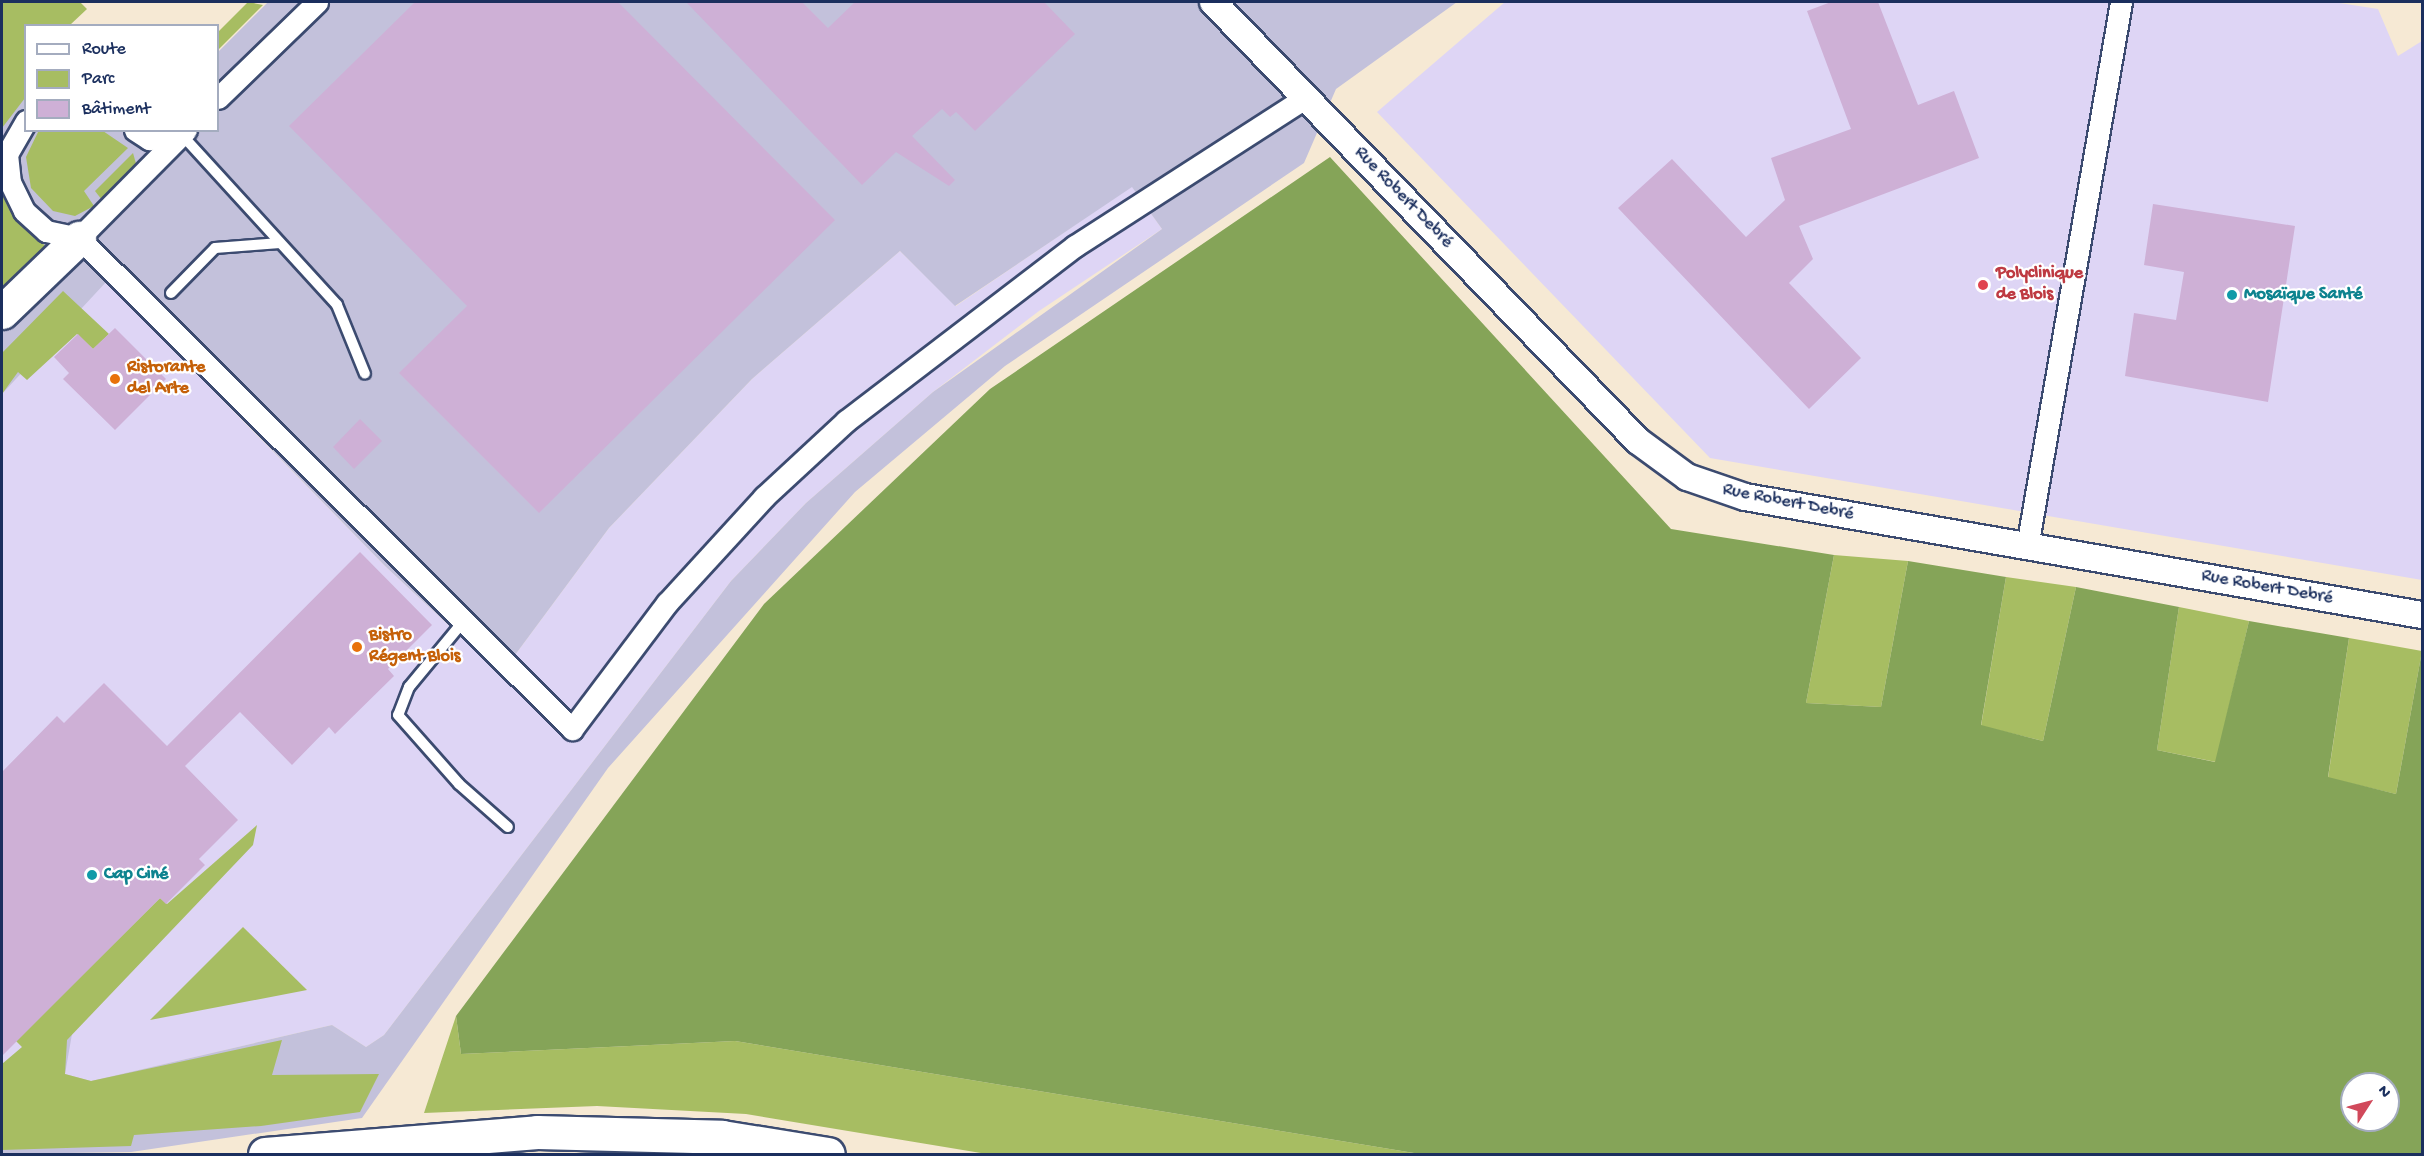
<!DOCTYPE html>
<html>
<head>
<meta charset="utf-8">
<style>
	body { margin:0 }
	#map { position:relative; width:2424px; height:1156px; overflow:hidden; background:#f6e9d4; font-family:"Gochi Hand",sans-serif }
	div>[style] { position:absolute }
	.built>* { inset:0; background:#ded5f5 }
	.industrial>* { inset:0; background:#c3c1db }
	.green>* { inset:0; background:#a7bd62 }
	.forest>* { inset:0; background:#85a458 }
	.building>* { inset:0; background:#ceb0d6 }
	.roads { filter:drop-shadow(2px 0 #3c4b70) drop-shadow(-2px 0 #3c4b70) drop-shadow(0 2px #3c4b70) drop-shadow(0 -2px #3c4b70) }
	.service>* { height:10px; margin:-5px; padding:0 5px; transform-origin:5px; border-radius:5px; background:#fff }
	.minor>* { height:21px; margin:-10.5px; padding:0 10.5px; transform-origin:10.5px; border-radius:10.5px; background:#fff }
	.tertiary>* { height:26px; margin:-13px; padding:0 13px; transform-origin:13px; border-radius:13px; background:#fff }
	.primary>* { height:33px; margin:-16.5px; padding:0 16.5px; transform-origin:16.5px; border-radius:16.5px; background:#fff }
	.dots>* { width:16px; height:16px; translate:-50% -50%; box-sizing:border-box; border:3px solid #fff; border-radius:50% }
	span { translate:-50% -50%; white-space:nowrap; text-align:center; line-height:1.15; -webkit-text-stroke:4.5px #fff; paint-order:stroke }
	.street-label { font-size:18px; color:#1b2f5e }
	.health-label { font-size:18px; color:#be3a42; font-weight:700 }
	.left { translate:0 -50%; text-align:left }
	.culture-label { font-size:18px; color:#0d838f; font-weight:700 }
	.food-label { font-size:18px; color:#c56008; font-weight:700 }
	.frame { position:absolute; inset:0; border:3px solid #1b2f5e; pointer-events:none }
	.legend { position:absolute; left:24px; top:24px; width:195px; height:108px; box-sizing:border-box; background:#fff; border:2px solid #a4acbf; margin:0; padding:8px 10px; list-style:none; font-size:18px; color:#1b2f5e }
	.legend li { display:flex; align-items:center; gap:12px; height:30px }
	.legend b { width:30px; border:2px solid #a4acbf }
	.north { position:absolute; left:2340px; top:1072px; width:60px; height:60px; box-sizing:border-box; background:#fff; border:2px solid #a4acbf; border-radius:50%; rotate:54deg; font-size:16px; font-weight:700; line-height:24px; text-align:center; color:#1b2f5e }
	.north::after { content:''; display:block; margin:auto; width:21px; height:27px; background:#d1495b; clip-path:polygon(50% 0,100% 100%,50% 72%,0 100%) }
</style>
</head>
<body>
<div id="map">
	<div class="built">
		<div style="clip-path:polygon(1505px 2px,2333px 2px,2378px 9px,2398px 56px,2422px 41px,2422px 580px,1710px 458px,1377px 112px)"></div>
		<div style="clip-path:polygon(1132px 186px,1162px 229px,1039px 311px,933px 392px,806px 503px,731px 581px,384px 1035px,366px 1047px,332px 1025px,91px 1081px,65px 1074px,67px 1040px,2px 1079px,2px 394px,106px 281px,385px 566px,501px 674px,609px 528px,752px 379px,900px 251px,956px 306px)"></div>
	</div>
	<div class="industrial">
		<div style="clip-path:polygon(268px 2px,1457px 2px,1336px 89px,1304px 163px,1005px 366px,855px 492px,608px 768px,362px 1118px,131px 1152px,2px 1154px,2px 1079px,72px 1034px,65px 1074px,91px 1081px,332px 1025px,366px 1047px,384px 1035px,731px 581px,806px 503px,933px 392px,1162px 229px,1132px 187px,955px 306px,900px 251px,752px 379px,609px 528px,501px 674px,385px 566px,107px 281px,2px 394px,2px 32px,25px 43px,26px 130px,218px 130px,218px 52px)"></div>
	</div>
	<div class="green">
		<div style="clip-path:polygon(2px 2px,80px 2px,87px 9px,70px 25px,26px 26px,25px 98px,2px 128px)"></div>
		<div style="clip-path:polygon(248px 2px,263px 5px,218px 50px,218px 32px)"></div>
		<div style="clip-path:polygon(39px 130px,103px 131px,128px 148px,84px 191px,94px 206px,75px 216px,53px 211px,31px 188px,26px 157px)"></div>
		<div style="clip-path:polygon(133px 153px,137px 167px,102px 200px,95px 191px)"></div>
		<div style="clip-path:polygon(2px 185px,7px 205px,46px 247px,45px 254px,2px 286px)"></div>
		<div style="clip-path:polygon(63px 291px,109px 334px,93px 349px,77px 334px,27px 380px,18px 372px,2px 394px,2px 353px)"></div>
		<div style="clip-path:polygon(1834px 555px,1908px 561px,1881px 707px,1806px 703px)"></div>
		<div style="clip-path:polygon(2006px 577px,2076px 587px,2043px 741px,1981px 726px)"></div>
		<div style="clip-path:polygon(2179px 607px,2249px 621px,2216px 762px,2157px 750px)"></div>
		<div style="clip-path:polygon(2349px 638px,2422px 651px,2396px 794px,2328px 778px)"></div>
		<div style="clip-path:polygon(257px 825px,253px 845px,67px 1040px,65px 1074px,91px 1081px,282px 1040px,272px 1075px,379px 1074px,360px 1112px,261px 1126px,134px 1135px,131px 1146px,2px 1150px,2px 1064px,22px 1047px,16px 1041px,160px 898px,167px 904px)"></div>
		<div style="clip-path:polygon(243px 927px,307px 990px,150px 1020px)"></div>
		<div style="clip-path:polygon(456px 1016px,461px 1054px,735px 1041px,1420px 1154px,987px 1154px,746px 1114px,597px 1106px,424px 1113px)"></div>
	</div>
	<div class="forest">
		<div style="clip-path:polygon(evenodd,1330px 157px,1671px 529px,1834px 555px,1806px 703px,1881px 707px,1908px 561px,2006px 577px,1981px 725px,2043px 741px,2076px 587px,2179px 607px,2157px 750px,2215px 762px,2249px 621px,2349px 638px,2328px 777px,2396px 794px,2422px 651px,2422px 1154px,1420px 1154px,735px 1041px,461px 1054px,456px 1016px,764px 604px,990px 389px,1330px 157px,2352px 1084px,2388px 1084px,2388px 1120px,2352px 1120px,2352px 1084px)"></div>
	</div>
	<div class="building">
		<div style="clip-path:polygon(415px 2px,618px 2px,835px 220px,539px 513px,399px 373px,467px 306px,289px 126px)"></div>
		<div style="clip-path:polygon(686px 2px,802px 2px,828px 28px,855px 2px,1044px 2px,1075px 34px,975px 131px,956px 112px,950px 117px,942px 109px,912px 136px,955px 180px,949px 186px,896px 152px,862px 185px)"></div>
		<div style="clip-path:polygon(1831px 2px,1878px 2px,1918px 105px,1954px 91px,1979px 158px,1799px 226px,1813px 259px,1789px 283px,1861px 358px,1809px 409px,1618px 208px,1672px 159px,1746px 237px,1785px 200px,1771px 158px,1851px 129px,1807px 11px)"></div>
		<div style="clip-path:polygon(2153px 204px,2295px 226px,2268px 402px,2125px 376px,2134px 313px,2176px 320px,2184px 272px,2144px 265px)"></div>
		<div style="clip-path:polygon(115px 328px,166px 379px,115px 430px,63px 379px,69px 373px,54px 357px,78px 334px,93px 349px)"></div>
		<div style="clip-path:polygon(360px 419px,382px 441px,354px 469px,333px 447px)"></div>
		<div style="clip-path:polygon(360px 552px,432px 625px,388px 669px,394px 676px,335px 734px,329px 727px,292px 765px,240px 712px,185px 766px,238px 820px,199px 859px,205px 865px,166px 904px,160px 898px,2px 1056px,2px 772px,57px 716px,64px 723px,104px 683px,167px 746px)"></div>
	</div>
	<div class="roads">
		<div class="service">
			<div style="left:182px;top:135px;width:230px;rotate:47.6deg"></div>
			<div style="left:337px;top:305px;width:74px;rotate:67.9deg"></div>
			<div style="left:171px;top:293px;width:63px;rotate:-45.6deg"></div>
			<div style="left:215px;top:248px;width:65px;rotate:-4.4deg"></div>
			<div style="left:462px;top:623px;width:83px;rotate:129.6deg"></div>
			<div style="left:409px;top:687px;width:30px;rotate:111deg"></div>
			<div style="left:398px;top:715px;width:92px;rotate:48.5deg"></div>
			<div style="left:459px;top:784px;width:65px;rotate:41.3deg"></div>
		</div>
		<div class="minor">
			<div style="left:218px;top:98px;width:138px;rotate:-44.1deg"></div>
			<div style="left:26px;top:121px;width:38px;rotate:120deg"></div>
			<div style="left:7px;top:154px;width:28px;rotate:84deg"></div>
			<div style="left:10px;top:182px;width:32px;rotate:64deg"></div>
			<div style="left:24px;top:211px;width:30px;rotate:42deg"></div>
			<div style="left:46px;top:231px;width:34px;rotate:12deg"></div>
			<div style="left:79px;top:238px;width:696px;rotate:44.88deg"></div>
			<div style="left:572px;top:729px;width:158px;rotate:-53deg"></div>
			<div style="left:667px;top:603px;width:144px;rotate:-47.5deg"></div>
			<div style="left:764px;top:497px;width:112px;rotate:-42.8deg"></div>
			<div style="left:846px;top:421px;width:288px;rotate:-37.4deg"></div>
			<div style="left:1075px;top:246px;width:275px;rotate:-32.8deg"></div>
			<div style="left:135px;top:130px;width:17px;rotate:33deg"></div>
			<div style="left:149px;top:139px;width:33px;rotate:-7deg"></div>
			<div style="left:79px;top:238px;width:152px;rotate:-45.3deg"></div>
			<div style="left:2027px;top:547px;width:553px;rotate:-80.21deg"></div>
		</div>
		<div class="tertiary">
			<div style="left:1213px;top:2px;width:611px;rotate:45.93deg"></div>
			<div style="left:1638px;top:441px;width:61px;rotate:36.3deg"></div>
			<div style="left:1687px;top:477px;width:61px;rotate:19deg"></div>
			<div style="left:1745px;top:497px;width:687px;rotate:9.89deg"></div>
		</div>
		<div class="primary">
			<div style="left:2px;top:312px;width:107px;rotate:-43.9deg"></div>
			<div style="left:265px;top:1154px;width:273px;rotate:-4.6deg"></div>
			<div style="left:537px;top:1132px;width:185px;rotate:1.5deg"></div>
			<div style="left:722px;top:1137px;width:107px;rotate:9.1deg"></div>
		</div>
	</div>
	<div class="dots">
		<div style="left:1983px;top:285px;background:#e0444e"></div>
		<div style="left:2232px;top:295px;background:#0f9aa8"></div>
		<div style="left:115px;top:379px;background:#e8710a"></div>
		<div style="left:357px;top:647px;background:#e8710a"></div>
		<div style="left:92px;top:875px;background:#0f9aa8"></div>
	</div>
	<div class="street-label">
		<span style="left:1403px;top:198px;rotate:46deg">Rue Robert Debré</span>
		<span style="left:1788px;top:503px;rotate:11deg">Rue Robert Debré</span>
		<span style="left:2267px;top:588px;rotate:10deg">Rue Robert Debré</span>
	</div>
	<div class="health-label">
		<span class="left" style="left:1996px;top:285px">Polyclinique<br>de Blois</span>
	</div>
	<div class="culture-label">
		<span class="left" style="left:2244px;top:295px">Mosaïque Santé</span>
		<span class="left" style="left:104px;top:875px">Cap Ciné</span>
	</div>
	<div class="food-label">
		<span class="left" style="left:127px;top:379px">Ristorante<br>del Arte</span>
		<span class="left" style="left:369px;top:647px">Bistro<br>Régent Blois</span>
	</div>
	<div class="frame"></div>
	<ul class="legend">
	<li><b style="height:8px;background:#fff"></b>Route</li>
	<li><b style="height:16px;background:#a7bd62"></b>Parc</li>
	<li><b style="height:16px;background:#ceb0d6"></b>Bâtiment</li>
	</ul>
	<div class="north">N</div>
</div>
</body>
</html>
